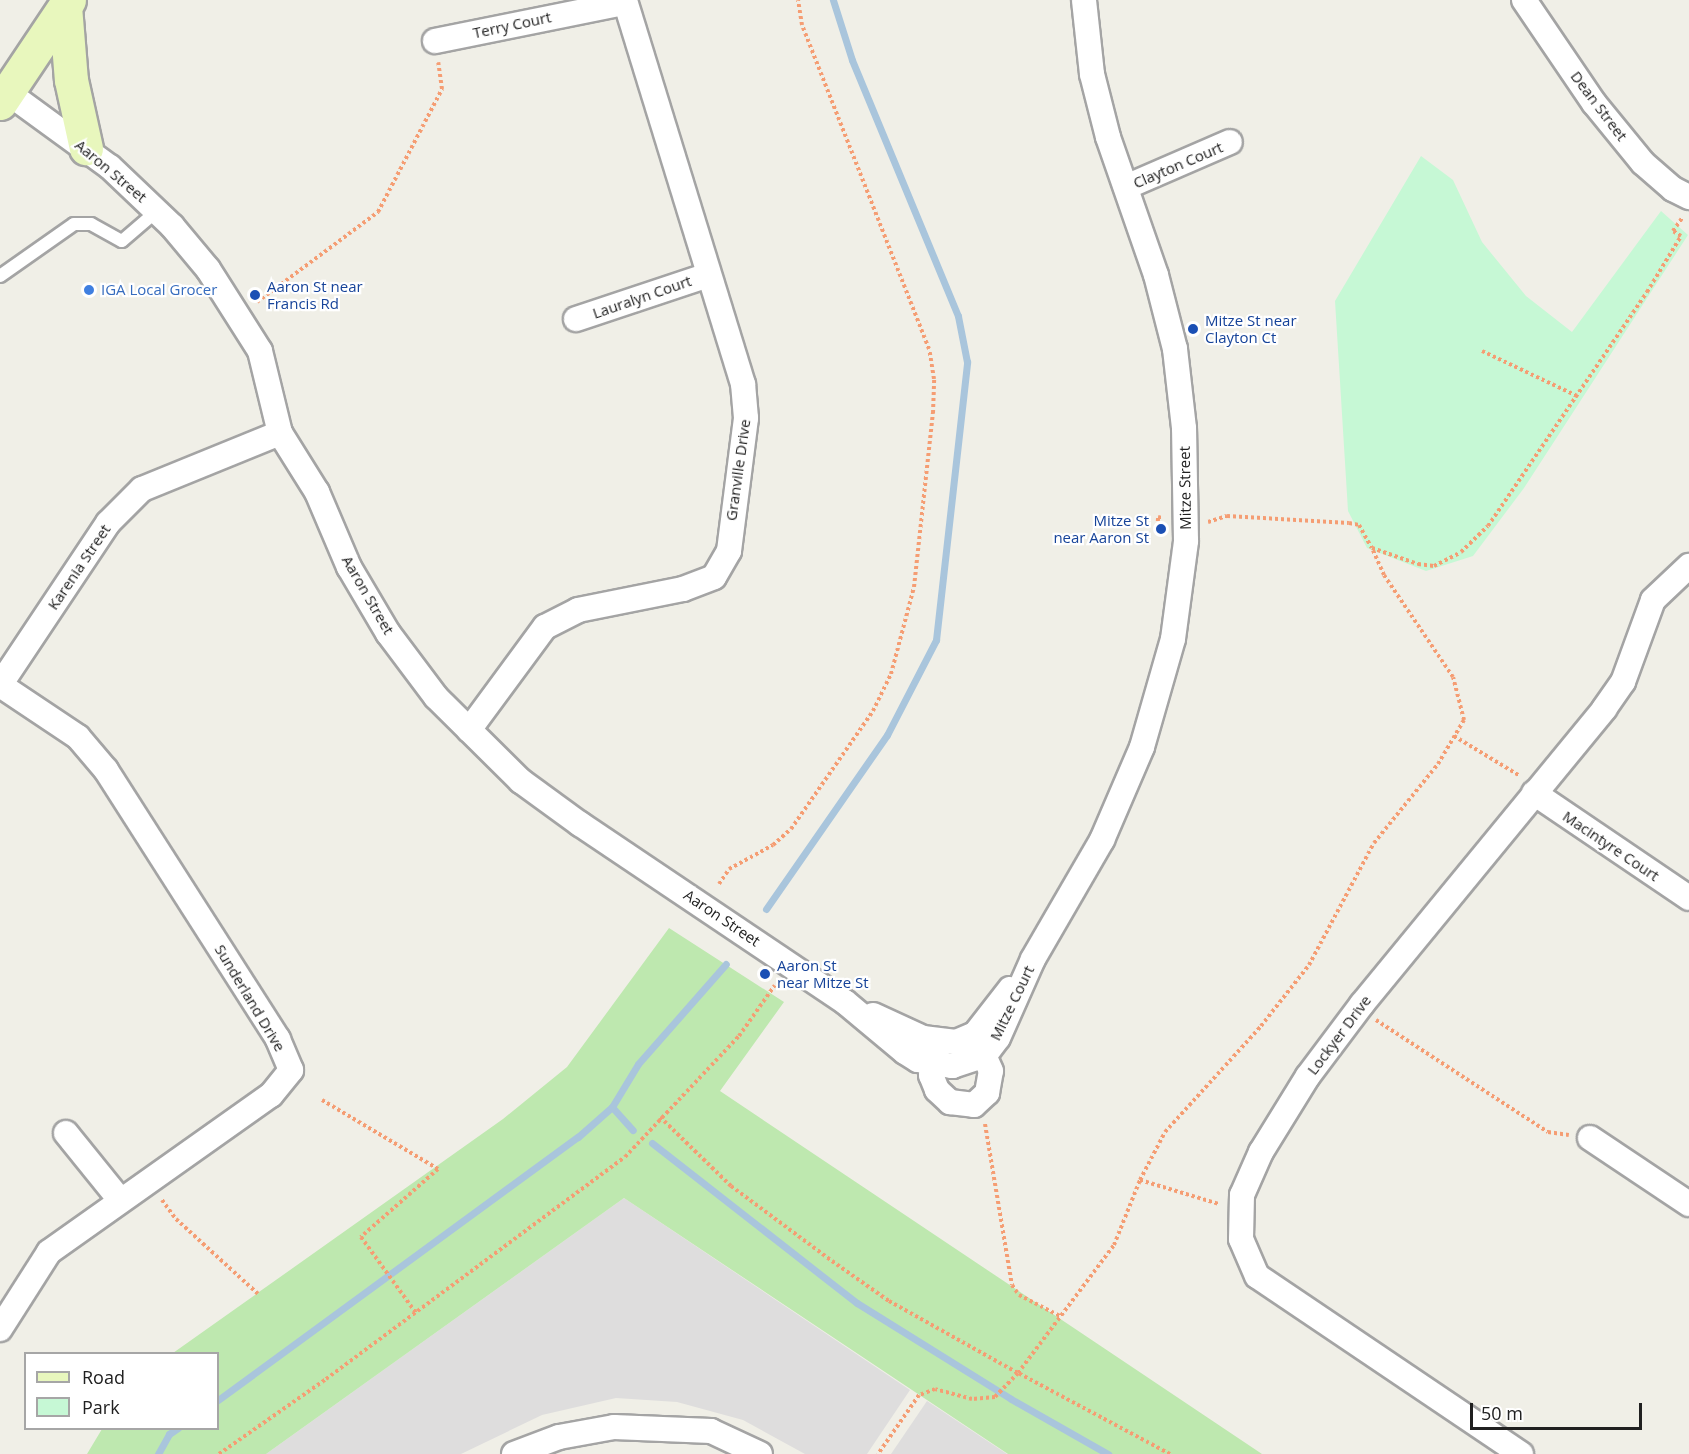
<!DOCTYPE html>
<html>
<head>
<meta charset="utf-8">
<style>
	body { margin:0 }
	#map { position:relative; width:1689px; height:1454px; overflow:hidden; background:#f0efe7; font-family:"Open Sans",sans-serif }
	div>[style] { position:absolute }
	.residential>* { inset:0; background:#dedddd }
	.grass>* { inset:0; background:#bee8af }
	.park>* { inset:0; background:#c6f8d5 }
	.stream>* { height:7px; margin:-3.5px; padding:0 3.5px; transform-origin:3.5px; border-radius:3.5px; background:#a9c5dc }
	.path>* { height:4px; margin-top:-2px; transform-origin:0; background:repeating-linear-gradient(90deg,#f59d73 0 3px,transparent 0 6px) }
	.roads { filter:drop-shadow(2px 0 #a4a4a4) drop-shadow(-2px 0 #a4a4a4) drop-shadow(0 2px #a4a4a4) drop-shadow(0 -2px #a4a4a4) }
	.lane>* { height:12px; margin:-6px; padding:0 6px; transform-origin:6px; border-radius:6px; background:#fff }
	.street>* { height:24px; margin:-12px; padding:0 12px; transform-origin:12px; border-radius:12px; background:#fff }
	.secondary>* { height:33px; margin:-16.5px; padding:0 16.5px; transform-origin:16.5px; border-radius:16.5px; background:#e8f7bd }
	.dots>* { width:16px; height:16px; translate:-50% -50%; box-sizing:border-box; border:3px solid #fff; border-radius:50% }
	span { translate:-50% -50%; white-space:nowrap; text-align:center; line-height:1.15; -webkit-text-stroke:4.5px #fff; paint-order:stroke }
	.street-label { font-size:15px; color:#202020 }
	.transit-label { font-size:15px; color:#164399 }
	.left { translate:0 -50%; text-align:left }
	.right { translate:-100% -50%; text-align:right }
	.shop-label { font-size:15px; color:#366cbe }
	.legend { position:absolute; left:24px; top:1352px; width:195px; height:78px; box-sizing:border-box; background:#fff; border:2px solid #a6a6a6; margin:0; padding:8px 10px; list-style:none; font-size:18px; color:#202020 }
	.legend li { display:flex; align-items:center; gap:12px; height:30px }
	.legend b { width:30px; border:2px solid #a6a6a6 }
	.scale { position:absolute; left:1470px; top:1403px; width:172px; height:27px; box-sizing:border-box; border:3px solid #202020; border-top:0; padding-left:8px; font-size:18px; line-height:21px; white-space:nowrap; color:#202020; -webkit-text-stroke:4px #fff; paint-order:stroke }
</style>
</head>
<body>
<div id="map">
	<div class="residential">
		<div style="clip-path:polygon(624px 1198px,910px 1390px,867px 1454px,805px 1454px,743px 1420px,677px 1402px,616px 1398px,542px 1415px,461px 1454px,266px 1454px)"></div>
		<div style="clip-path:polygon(927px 1401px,1007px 1454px,891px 1454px)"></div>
	</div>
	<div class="grass">
		<div style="clip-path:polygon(669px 928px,784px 1002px,720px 1091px,1262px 1454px,1008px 1454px,624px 1198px,266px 1454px,87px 1454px,102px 1429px,218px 1428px,218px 1354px,173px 1353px,503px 1119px,567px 1067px)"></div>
	</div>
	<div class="park">
		<div style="clip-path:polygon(1421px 156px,1453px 180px,1482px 242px,1526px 296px,1572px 332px,1661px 211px,1688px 235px,1524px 488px,1473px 556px,1426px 571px,1367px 548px,1348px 511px,1335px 301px)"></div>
	</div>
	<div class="stream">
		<div style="left:766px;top:909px;width:212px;rotate:-55.2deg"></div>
		<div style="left:887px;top:735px;width:107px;rotate:-62.7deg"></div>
		<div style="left:936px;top:640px;width:280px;rotate:-83.6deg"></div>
		<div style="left:967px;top:362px;width:47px;rotate:-101.1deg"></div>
		<div style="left:958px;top:316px;width:277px;rotate:-112.5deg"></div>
		<div style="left:852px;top:60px;width:63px;rotate:-107.6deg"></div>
		<div style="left:612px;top:1107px;width:31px;rotate:48deg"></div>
		<div style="left:652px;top:1143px;width:260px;rotate:38deg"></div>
		<div style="left:857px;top:1303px;width:181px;rotate:31.9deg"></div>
		<div style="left:1011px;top:1399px;width:112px;rotate:29.6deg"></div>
		<div style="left:218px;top:1400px;width:446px;rotate:-36.2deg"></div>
		<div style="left:578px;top:1137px;width:45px;rotate:-41.4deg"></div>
		<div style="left:612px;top:1107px;width:50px;rotate:-58.8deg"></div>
		<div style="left:638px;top:1064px;width:133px;rotate:-48.7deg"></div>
		<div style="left:158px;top:1454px;width:23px;rotate:-61deg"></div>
		<div style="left:169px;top:1434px;width:11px;rotate:-34deg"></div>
	</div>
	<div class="path">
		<div style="left:257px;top:302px;width:151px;rotate:-36.6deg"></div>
		<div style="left:378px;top:212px;width:139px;rotate:-62.5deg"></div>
		<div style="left:442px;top:89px;width:27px;rotate:-98deg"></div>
		<div style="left:1482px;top:351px;width:105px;rotate:25.3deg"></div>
		<div style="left:1208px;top:522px;width:20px;rotate:-18deg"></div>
		<div style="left:1227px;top:516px;width:122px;rotate:3.3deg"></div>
		<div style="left:1349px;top:523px;width:10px;rotate:11deg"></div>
		<div style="left:1359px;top:525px;width:26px;rotate:61deg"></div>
		<div style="left:1372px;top:548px;width:49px;rotate:19.2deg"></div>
		<div style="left:1418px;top:564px;width:16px;rotate:7deg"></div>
		<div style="left:1434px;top:566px;width:30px;rotate:-27deg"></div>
		<div style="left:1461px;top:552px;width:37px;rotate:-44deg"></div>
		<div style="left:1488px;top:526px;width:283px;rotate:-55.8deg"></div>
		<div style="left:1647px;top:292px;width:66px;rotate:-58.7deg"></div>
		<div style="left:1681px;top:236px;width:9px;rotate:-148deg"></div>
		<div style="left:1673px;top:231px;width:16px;rotate:-55deg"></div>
		<div style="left:1157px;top:533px;width:16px;rotate:-86deg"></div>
		<div style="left:1158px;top:517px;width:4px;rotate:14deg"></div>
		<div style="left:1454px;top:736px;width:77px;rotate:31.2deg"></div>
		<div style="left:719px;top:884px;width:18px;rotate:-56deg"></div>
		<div style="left:729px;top:869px;width:50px;rotate:-28.6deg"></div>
		<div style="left:773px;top:845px;width:24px;rotate:-42deg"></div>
		<div style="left:791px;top:829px;width:144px;rotate:-55.2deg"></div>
		<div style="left:873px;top:711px;width:41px;rotate:-64.1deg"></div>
		<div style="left:891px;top:674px;width:90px;rotate:-75.2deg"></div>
		<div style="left:914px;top:587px;width:175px;rotate:-83.8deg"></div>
		<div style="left:933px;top:413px;width:34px;rotate:-88deg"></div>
		<div style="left:934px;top:379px;width:30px;rotate:-99deg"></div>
		<div style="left:929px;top:349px;width:348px;rotate:-111.4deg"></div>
		<div style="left:802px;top:25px;width:25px;rotate:-99deg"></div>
		<div style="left:1376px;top:1020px;width:205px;rotate:33.1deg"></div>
		<div style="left:1548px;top:1132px;width:21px;rotate:8deg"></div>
		<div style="left:322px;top:1100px;width:135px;rotate:30.7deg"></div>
		<div style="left:438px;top:1169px;width:103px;rotate:138.6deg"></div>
		<div style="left:361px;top:1237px;width:94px;rotate:54.1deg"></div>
		<div style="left:660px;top:1117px;width:99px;rotate:44.2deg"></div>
		<div style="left:731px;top:1186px;width:126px;rotate:36.6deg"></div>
		<div style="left:832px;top:1261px;width:70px;rotate:35.1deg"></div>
		<div style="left:889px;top:1301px;width:148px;rotate:29.2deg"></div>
		<div style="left:1018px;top:1373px;width:33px;rotate:134deg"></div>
		<div style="left:995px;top:1397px;width:23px;rotate:175deg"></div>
		<div style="left:972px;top:1399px;width:38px;rotate:-165deg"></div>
		<div style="left:935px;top:1389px;width:17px;rotate:159deg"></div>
		<div style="left:919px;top:1395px;width:72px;rotate:124.8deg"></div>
		<div style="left:985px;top:1124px;width:163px;rotate:80.5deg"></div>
		<div style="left:1012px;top:1285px;width:12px;rotate:55deg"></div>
		<div style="left:1019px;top:1295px;width:46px;rotate:27.1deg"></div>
		<div style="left:1140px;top:1180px;width:83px;rotate:16.9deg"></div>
		<div style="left:162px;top:1200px;width:24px;rotate:54deg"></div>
		<div style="left:176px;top:1219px;width:111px;rotate:42.4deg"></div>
		<div style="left:219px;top:1454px;width:131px;rotate:-35deg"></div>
		<div style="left:326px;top:1379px;width:372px;rotate:-36.6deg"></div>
		<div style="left:625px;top:1157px;width:166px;rotate:-46.7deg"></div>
		<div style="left:739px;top:1036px;width:62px;rotate:-54.8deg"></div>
		<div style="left:1170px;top:1454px;width:172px;rotate:-151.9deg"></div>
		<div style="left:1018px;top:1373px;width:160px;rotate:-53.1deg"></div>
		<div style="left:1114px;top:1245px;width:70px;rotate:-68.2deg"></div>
		<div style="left:1140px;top:1180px;width:54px;rotate:-62.5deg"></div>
		<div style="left:1165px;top:1132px;width:143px;rotate:-47.8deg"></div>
		<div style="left:1261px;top:1026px;width:78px;rotate:-51.8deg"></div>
		<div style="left:1309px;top:965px;width:138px;rotate:-62deg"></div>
		<div style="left:1374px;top:843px;width:102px;rotate:-51deg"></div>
		<div style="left:1438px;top:764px;width:51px;rotate:-59.4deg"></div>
		<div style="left:1464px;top:720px;width:44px;rotate:-104.3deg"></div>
		<div style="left:1453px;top:677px;width:123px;rotate:-124.1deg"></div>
		<div style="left:1384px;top:575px;width:30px;rotate:-114deg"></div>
	</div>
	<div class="roads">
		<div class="lane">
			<div style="left:0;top:276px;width:90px;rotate:-35.1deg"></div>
			<div style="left:74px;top:224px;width:17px"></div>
			<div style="left:91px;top:224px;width:35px;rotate:29deg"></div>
			<div style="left:122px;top:241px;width:46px;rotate:-40.6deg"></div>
		</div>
		<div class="street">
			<div style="left:1524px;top:0;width:125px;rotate:55.8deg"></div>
			<div style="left:1594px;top:103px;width:77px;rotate:50.8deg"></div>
			<div style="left:1643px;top:163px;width:40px;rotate:41deg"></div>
			<div style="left:1673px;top:189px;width:18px;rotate:27deg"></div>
			<div style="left:435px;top:41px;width:193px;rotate:-11.4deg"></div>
			<div style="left:7px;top:92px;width:127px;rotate:36.1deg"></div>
			<div style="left:110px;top:167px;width:86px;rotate:43.6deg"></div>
			<div style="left:172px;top:226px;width:56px;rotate:50.1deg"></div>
			<div style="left:208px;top:269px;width:97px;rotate:57.6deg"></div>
			<div style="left:260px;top:351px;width:84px;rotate:76.3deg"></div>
			<div style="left:280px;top:433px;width:70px;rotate:57.9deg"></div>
			<div style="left:317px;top:492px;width:82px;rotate:66.9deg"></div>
			<div style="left:349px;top:567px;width:77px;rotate:59.4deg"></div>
			<div style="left:388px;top:633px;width:80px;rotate:53.1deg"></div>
			<div style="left:436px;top:697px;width:120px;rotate:44.7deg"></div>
			<div style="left:521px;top:781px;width:73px;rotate:36.1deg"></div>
			<div style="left:580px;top:824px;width:319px;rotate:33.9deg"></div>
			<div style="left:845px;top:1002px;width:78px;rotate:39.8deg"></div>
			<div style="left:905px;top:1052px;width:15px;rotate:32deg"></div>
			<div style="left:918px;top:1060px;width:35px;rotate:10deg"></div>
			<div style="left:952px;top:1066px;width:35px;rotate:-18deg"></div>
			<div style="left:985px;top:1055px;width:21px;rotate:-53deg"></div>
			<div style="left:998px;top:1038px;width:86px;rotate:-66.1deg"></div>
			<div style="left:1033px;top:959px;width:138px;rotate:-59.9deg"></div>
			<div style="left:1102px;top:840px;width:101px;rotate:-66.7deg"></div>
			<div style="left:1142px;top:747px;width:112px;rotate:-74deg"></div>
			<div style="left:1173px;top:639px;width:99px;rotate:-82.4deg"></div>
			<div style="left:1186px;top:541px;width:113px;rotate:-91deg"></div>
			<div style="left:1184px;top:428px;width:80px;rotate:-96.5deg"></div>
			<div style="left:1175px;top:349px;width:76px;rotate:-104.4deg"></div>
			<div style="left:1156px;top:275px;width:146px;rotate:-109.2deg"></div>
			<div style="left:1108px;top:137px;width:65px;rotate:-104.3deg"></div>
			<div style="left:1092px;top:74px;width:74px;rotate:-96.2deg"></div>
			<div style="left:1126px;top:187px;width:113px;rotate:-23.4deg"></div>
			<div style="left:576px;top:319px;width:139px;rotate:-18.4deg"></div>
			<div style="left:0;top:685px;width:195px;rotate:-56.3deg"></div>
			<div style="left:108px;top:523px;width:48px;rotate:-45deg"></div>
			<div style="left:142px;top:489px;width:149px;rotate:-22.1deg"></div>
			<div style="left:469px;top:730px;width:128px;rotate:-53.6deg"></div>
			<div style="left:545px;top:627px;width:37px;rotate:-27deg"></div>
			<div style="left:578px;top:610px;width:107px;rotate:-11.3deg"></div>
			<div style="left:683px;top:589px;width:33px;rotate:-21deg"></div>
			<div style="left:714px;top:577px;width:30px;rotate:-60deg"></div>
			<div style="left:729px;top:551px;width:134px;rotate:-82.7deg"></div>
			<div style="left:746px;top:418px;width:34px;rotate:-95deg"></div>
			<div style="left:743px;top:384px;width:402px;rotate:-107.1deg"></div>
			<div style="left:1534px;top:793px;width:187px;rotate:34.1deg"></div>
			<div style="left:873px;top:1015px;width:55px;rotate:24.7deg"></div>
			<div style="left:923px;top:1038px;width:33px;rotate:7deg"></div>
			<div style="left:956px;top:1042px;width:21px;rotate:-23deg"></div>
			<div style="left:975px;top:1034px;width:57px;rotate:-52.1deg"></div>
			<div style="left:937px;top:1050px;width:26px;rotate:103deg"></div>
			<div style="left:931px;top:1075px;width:16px;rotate:68deg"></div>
			<div style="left:937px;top:1090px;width:18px;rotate:43deg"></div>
			<div style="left:950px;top:1102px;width:24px;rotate:7deg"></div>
			<div style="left:974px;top:1105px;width:18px;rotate:-43deg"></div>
			<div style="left:987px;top:1093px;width:22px;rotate:-80deg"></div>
			<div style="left:991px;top:1071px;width:32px;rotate:-114deg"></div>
			<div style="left:66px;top:1133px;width:86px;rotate:51.1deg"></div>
			<div style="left:1590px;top:1138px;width:119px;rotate:33.7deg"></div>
			<div style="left:0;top:1329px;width:91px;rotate:-57.5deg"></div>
			<div style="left:49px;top:1252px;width:272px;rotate:-35.3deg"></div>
			<div style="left:271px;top:1095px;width:32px;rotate:-51deg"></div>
			<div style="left:291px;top:1070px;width:34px;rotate:-113deg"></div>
			<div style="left:278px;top:1039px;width:319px;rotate:-122.6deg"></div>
			<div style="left:106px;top:770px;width:43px;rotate:-130.3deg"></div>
			<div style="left:78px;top:737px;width:94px;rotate:-146.3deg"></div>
			<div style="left:514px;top:1454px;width:48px;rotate:-20.7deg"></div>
			<div style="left:559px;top:1437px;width:56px;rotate:-10.3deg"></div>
			<div style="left:614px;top:1427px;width:97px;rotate:2.4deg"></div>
			<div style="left:711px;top:1431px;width:54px;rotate:25.1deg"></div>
			<div style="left:1521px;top:1454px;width:318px;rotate:-146deg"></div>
			<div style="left:1257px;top:1276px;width:40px;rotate:-113.4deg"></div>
			<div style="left:1241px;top:1239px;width:44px;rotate:-88.7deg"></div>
			<div style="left:1242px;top:1195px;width:47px;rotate:-66.2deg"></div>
			<div style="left:1261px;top:1152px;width:89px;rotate:-58.3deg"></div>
			<div style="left:1308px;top:1076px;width:90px;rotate:-53.1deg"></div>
			<div style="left:1362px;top:1004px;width:382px;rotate:-50.6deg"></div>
			<div style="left:1604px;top:709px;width:33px;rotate:-55deg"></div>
			<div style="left:1623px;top:682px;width:87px;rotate:-69.9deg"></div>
			<div style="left:1653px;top:600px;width:50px;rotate:-43.4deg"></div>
		</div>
		<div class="secondary">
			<div style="left:65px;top:6px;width:74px;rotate:85.4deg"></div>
			<div style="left:71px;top:80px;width:70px;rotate:77.6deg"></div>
			<div style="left:0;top:103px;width:124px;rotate:-56.2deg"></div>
		</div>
	</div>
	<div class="dots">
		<div style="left:89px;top:290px;background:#3f7fe0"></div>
		<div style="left:255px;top:295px;background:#1a4fb4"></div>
		<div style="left:1193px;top:329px;background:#1a4fb4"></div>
		<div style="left:1161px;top:529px;background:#1a4fb4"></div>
		<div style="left:765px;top:974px;background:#1a4fb4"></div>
	</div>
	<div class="street-label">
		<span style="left:512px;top:25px;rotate:-12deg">Terry Court</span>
		<span style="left:1599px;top:106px;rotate:53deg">Dean Street</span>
		<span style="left:1178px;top:165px;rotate:-23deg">Clayton Court</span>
		<span style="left:111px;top:171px;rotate:40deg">Aaron Street</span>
		<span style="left:642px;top:297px;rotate:-19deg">Lauralyn Court</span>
		<span style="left:738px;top:470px;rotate:-82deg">Granville Drive</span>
		<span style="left:1185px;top:488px;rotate:-91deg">Mitze Street</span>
		<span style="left:79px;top:567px;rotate:-56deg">Karenia Street</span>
		<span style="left:368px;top:595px;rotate:60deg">Aaron Street</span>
		<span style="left:1611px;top:846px;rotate:34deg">Macintyre Court</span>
		<span style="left:722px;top:918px;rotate:34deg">Aaron Street</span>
		<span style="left:250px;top:998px;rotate:59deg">Sunderland Drive</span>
		<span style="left:1012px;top:1003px;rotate:-64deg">Mitze Court</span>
		<span style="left:1339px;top:1035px;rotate:-53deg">Lockyer Drive</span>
	</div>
	<div class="transit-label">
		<span class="left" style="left:267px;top:295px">Aaron St near<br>Francis Rd</span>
		<span class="left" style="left:1205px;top:329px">Mitze St near<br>Clayton Ct</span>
		<span class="right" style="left:1149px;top:529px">Mitze St<br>near Aaron St</span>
		<span class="left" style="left:777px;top:974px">Aaron St<br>near Mitze St</span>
	</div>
	<div class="shop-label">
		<span class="left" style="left:101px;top:290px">IGA Local Grocer</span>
	</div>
	<ul class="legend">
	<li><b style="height:8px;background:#e8f7bd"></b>Road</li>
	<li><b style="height:16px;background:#c6f8d5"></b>Park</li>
	</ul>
	<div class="scale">50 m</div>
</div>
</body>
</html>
